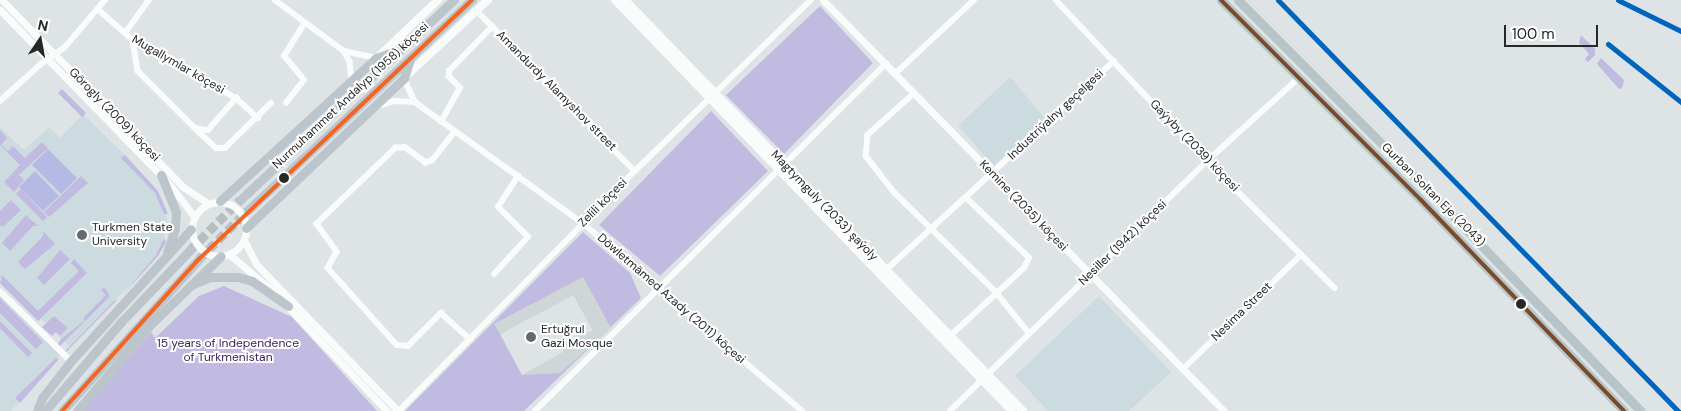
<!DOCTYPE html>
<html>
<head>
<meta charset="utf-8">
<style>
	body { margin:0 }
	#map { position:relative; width:1681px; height:411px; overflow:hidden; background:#dee4e6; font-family:"DM Sans",sans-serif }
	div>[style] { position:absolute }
	.education>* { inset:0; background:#ccdbe0 }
	.green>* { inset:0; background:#c2bbe1 }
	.pitch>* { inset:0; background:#b7b9e5 }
	.plaza>* { inset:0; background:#cfd6d8 }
	.primary-tunnel>* { height:9px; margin-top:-4.5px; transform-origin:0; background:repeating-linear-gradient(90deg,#b9bec0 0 9px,transparent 0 13.5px) }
	.minor>* { height:5.5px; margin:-2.75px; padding:0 2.75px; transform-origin:2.75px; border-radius:2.75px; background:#fafbfb }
	.tertiary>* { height:7px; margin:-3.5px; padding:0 3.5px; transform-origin:3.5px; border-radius:3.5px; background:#fafbfb }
	.tertiary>.ring { margin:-3.5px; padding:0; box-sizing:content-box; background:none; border:7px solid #fafbfb; border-radius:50% }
	.secondary>* { height:8px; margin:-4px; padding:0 4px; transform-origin:4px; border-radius:4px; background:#fafbfb }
	.primary>* { height:9px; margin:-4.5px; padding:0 4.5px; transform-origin:4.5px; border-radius:4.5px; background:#bcc5cb }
	.trunk>* { height:9px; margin:-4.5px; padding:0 4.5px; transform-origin:4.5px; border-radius:4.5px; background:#b8c5c8 }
	.bus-1>* { height:4px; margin:-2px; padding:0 2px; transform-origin:2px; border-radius:2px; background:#7a4b2a }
	.bus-2>* { height:4px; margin:-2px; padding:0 2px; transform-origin:2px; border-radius:2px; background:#f26522 }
	.rail-1>* { height:5px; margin:-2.5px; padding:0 2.5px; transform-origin:2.5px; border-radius:2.5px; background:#0065bd }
	.dots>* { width:14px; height:14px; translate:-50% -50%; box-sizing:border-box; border:2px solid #fff; border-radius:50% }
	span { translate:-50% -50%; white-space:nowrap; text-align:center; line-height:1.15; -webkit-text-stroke:4px #fff; paint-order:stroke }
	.street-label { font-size:12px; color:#272727 }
	.poi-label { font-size:12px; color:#272727 }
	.left { translate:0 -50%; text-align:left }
	.park-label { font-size:12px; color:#371d5e }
	.north { position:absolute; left:15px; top:15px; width:50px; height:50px; -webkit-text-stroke:4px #fff; paint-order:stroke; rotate:12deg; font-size:14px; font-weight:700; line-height:20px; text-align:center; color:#272727 }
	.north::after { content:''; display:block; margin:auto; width:18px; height:22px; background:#272727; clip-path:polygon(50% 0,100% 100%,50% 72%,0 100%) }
	.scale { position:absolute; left:1504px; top:25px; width:94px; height:22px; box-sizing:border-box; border:2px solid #272727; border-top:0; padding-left:6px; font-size:15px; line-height:18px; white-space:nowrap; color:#272727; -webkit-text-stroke:4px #fff; paint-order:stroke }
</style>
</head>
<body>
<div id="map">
	<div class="education">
		<div style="clip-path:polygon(1010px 77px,1045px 118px,994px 166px,958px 126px)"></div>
		<div style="clip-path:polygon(83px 114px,126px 156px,161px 197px,168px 223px,160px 248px,148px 267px,69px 346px,0 279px,0 127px,24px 150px,49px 127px,60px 138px)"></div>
		<div style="clip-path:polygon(1099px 296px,1171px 372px,1129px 411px,1048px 411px,1015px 376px)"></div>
		<div style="clip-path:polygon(0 297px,60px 355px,11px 411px,0 411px)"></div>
	</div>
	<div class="green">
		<div style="clip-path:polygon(820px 6px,873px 63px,784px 154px,726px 95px)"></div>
		<div style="clip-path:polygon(1581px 35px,1595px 49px,1595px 55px,1588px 62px,1585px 59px,1589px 54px,1579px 43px)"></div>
		<div style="clip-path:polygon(1601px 58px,1624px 80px,1622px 88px,1619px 89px,1597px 64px)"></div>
		<div style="clip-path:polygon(62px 89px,86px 113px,82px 117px,58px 93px)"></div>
		<div style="clip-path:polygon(711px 111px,768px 171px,660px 276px,599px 225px)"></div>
		<div style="clip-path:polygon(0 130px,7px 138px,1px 145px,8px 151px,13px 146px,25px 158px,42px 142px,48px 148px,19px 175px,24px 180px,14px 192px,4px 182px,20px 165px,0 145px)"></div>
		<div style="clip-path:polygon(125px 155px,158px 191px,168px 214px,164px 214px,155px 193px,121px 158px)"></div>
		<div style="clip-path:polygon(81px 176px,88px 183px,49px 217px,44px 212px)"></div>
		<div style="clip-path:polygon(21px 189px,47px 217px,43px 221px,16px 194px)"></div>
		<div style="clip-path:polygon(11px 200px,21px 210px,4px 226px,0 226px,0 211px)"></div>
		<div style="clip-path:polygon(26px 215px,38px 226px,33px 226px,10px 251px,2px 243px)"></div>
		<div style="clip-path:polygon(43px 231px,55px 244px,25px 269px,18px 262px,43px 236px)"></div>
		<div style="clip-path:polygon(evenodd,583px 232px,630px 273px,641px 298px,524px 411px,405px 411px,583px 232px,573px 294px,593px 330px,561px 347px,564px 352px,522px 375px,500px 334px,573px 294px)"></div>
		<div style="clip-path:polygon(164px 238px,166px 242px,158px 256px,121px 297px,156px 255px)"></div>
		<div style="clip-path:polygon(60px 250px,70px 259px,44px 285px,37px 278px)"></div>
		<div style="clip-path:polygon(74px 259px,87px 273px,38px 321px,0 283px,2px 275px,38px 311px,79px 271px,71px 263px)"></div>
		<div style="clip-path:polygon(224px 286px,292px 317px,377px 411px,83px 411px,151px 332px,155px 338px,199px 296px)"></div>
		<div style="clip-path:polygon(104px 287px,110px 296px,60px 346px,58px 344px,61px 339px,84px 321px,84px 317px,106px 295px,101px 290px)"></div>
		<div style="clip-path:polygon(0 298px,43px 342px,36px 349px,0 313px)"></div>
		<div style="clip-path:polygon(117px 300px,66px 352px,65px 351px,114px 301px)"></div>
		<div style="clip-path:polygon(54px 316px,68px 328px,60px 336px,56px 332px,52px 336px,42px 327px)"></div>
		<div style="clip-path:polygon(0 321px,32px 353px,28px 357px,0 328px)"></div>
		<div style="clip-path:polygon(56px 358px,59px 359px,20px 403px,15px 398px)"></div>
	</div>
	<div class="pitch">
		<div style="clip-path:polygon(48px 149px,77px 178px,61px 194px,32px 165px)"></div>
		<div style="clip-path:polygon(35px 171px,59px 196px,43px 211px,19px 187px)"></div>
	</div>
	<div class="plaza">
		<div style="clip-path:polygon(583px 277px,611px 328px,560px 373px,522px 375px,564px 352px,561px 347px,593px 330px,574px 295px,500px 334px,494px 324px)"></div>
	</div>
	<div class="primary-tunnel">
		<div style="left:190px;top:250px;width:71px;rotate:-45deg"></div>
		<div style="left:199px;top:259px;width:69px;rotate:-45deg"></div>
	</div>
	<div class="minor">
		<div style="left:275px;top:0;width:86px;rotate:36.5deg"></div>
		<div style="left:344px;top:51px;width:33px;rotate:12deg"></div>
		<div style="left:1056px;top:0;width:221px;rotate:46.8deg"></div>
		<div style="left:1207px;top:161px;width:180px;rotate:44.8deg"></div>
		<div style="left:99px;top:10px;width:45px;rotate:41.4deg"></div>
		<div style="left:133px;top:40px;width:118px;rotate:29.4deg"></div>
		<div style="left:236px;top:98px;width:30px;rotate:42deg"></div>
		<div style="left:477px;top:11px;width:225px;rotate:45.4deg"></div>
		<div style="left:125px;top:33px;width:41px;rotate:-54deg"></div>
		<div style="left:133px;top:40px;width:31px;rotate:81deg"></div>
		<div style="left:138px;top:71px;width:81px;rotate:45deg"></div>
		<div style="left:195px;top:128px;width:13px;rotate:9deg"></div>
		<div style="left:208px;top:130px;width:43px;rotate:-48.8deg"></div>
		<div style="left:344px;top:51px;width:13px;rotate:61deg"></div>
		<div style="left:350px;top:62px;width:18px;rotate:84deg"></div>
		<div style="left:895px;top:74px;width:108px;rotate:-43.1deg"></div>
		<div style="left:404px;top:78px;width:26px;rotate:65deg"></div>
		<div style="left:415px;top:102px;width:207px;rotate:35.8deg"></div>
		<div style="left:583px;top:223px;width:289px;rotate:40.6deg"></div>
		<div style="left:914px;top:94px;width:62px;rotate:138.3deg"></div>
		<div style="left:868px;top:135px;width:21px;rotate:95deg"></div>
		<div style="left:866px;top:156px;width:47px;rotate:51.9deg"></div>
		<div style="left:895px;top:193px;width:141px;rotate:44.4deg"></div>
		<div style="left:996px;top:292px;width:53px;rotate:51.2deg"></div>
		<div style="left:0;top:101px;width:55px;rotate:-42.1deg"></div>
		<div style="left:41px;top:64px;width:29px;rotate:-35deg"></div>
		<div style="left:65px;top:47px;width:62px;rotate:-49.6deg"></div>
		<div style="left:286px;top:103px;width:29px;rotate:-52deg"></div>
		<div style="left:304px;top:80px;width:31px;rotate:-130deg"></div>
		<div style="left:284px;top:56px;width:39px;rotate:-58deg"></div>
		<div style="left:378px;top:106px;width:17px;rotate:-17deg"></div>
		<div style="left:394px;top:101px;width:21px;rotate:3deg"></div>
		<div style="left:441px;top:122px;width:39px;rotate:-61deg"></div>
		<div style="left:460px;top:88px;width:16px;rotate:-135deg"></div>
		<div style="left:449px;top:77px;width:6px;rotate:-90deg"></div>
		<div style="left:449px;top:71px;width:62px;rotate:-45.7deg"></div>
		<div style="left:198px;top:131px;width:25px;rotate:43deg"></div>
		<div style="left:216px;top:148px;width:9px"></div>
		<div style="left:225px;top:148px;width:64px;rotate:-44.4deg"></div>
		<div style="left:455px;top:132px;width:36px;rotate:128deg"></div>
		<div style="left:433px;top:160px;width:8px;rotate:157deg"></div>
		<div style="left:426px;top:163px;width:26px;rotate:-144deg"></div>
		<div style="left:405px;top:148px;width:9px;rotate:180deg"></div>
		<div style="left:396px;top:148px;width:110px;rotate:136.1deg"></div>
		<div style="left:317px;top:224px;width:34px;rotate:54deg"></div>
		<div style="left:337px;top:252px;width:18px;rotate:119deg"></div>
		<div style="left:328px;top:268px;width:103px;rotate:48.1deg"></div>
		<div style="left:397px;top:345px;width:11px;rotate:5deg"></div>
		<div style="left:408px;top:346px;width:47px;rotate:-45deg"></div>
		<div style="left:441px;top:313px;width:39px;rotate:42deg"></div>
		<div style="left:886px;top:270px;width:309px;rotate:-42.5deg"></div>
		<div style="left:494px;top:274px;width:50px;rotate:-47.4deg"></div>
		<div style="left:528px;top:237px;width:42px;rotate:-135deg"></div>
		<div style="left:498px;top:207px;width:37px;rotate:-57deg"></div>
		<div style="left:0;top:291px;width:100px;rotate:44.6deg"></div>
		<div style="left:950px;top:336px;width:100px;rotate:-42.6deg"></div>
		<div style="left:1024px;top:268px;width:11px;rotate:-63deg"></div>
		<div style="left:1029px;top:258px;width:87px;rotate:-136.4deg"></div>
		<div style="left:1183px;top:369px;width:164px;rotate:-44deg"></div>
		<div style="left:399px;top:411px;width:337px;rotate:-45.5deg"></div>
		<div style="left:635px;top:171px;width:245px;rotate:-44.2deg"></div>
		<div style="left:535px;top:411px;width:494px;rotate:-44.7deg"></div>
		<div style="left:950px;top:411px;width:359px;rotate:-44.2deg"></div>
		<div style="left:1207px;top:161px;width:124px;rotate:-42.1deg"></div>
	</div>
	<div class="tertiary">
		<div style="left:2px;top:0;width:260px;rotate:45.9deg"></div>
		<div style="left:183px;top:187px;width:30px;rotate:33deg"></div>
		<div style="left:823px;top:0;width:574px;rotate:45.71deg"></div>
		<div style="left:0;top:10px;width:245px;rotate:45.8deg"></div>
		<div style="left:171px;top:186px;width:39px;rotate:53deg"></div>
		<div class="ring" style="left:192px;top:202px;width:47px;height:47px"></div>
		<div style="left:244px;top:240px;width:27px;rotate:63deg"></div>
		<div style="left:256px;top:264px;width:204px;rotate:46deg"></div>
		<div style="left:229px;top:254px;width:62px;rotate:40.4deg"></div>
		<div style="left:285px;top:304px;width:148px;rotate:46.4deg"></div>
	</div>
	<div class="secondary">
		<div style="left:615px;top:0;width:571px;rotate:45.99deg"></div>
		<div style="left:625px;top:0;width:572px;rotate:45.92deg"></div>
		<div style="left:378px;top:57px;width:83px;rotate:-43.5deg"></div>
		<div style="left:404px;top:78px;width:115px;rotate:-42.9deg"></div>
	</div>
	<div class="primary">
		<div style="left:161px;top:175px;width:40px;rotate:68deg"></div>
		<div style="left:176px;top:212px;width:16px;rotate:94deg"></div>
		<div style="left:175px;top:228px;width:25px;rotate:108deg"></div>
		<div style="left:240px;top:200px;width:293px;rotate:-43.1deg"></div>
		<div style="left:220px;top:201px;width:212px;rotate:-42.5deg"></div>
		<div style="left:376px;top:58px;width:20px;rotate:-20deg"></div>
		<div style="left:248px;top:210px;width:307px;rotate:-43.2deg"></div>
		<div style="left:246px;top:228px;width:218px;rotate:-43.5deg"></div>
		<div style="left:404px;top:78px;width:19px;rotate:-72deg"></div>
		<div style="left:194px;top:284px;width:17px;rotate:-24deg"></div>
		<div style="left:210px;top:277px;width:28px"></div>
		<div style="left:238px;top:277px;width:15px;rotate:16deg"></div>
		<div style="left:252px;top:281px;width:44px;rotate:34.8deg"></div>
		<div style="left:37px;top:411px;width:14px;rotate:-69deg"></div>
		<div style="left:42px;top:398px;width:47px;rotate:-51.9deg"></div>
		<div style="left:71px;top:361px;width:178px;rotate:-47.7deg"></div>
		<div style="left:45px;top:411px;width:117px;rotate:-49.5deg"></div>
		<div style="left:121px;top:322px;width:100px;rotate:-46.2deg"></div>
		<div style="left:62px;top:411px;width:205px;rotate:-48deg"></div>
		<div style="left:77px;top:411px;width:111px;rotate:-49.7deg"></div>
		<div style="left:149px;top:326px;width:100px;rotate:-44.2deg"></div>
	</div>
	<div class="trunk">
		<div style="left:1221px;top:0;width:283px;rotate:45deg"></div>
		<div style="left:1421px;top:200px;width:293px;rotate:46.1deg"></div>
		<div style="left:1238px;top:0;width:267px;rotate:45deg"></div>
		<div style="left:1427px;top:189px;width:308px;rotate:46.1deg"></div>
	</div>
	<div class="bus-1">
		<div style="left:1221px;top:0;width:283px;rotate:45deg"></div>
		<div style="left:1421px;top:200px;width:293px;rotate:46.1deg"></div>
	</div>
	<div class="bus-2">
		<div style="left:62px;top:411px;width:205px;rotate:-48deg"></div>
		<div style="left:199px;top:259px;width:376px;rotate:-43.5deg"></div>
	</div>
	<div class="rail-1">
		<div style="left:1278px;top:0;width:574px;rotate:45.78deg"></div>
		<div style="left:1618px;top:0;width:70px;rotate:26.2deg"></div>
		<div style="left:1608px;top:44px;width:93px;rotate:38.5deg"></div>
	</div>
	<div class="dots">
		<div style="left:284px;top:178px;background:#272727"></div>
		<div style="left:82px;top:235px;background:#67696a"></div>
		<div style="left:1521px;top:304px;background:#272727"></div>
		<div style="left:531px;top:337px;background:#67696a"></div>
	</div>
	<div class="street-label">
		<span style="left:178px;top:65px;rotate:30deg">Mugallymlar köçesi</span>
		<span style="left:556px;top:91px;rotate:45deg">Amandurdy Alamyshov street</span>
		<span style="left:351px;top:96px;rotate:-43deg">Nurmuhammet Andalyp (1958) köçesi</span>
		<span style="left:114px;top:115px;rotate:46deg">Görogly (2009) köçesi</span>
		<span style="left:1056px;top:115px;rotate:-43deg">Industriýalny geçelgesi</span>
		<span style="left:1194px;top:146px;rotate:46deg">Gaýyby (2039) köçesi</span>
		<span style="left:1433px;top:195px;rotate:45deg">Gurban Soltan Eje (2043)</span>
		<span style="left:603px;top:203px;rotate:-45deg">Zelili köçesi</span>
		<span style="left:824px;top:206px;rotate:46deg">Magtymguly (2033) şaýoly</span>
		<span style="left:1023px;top:206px;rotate:46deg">Kemine (2035) köçesi</span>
		<span style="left:1123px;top:243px;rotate:-44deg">Nesiller (1942) köçesi</span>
		<span style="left:671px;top:299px;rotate:41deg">Döwletmämed Azady (2011) köçesi</span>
		<span style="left:1242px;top:312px;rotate:-44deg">Nesima Street</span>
	</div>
	<div class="poi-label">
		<span class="left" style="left:92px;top:235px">Turkmen State<br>University</span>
		<span class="left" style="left:541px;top:337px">Ertuğrul<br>Gazi Mosque</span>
	</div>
	<div class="park-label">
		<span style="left:228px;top:351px">15 years of Independence<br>of Turkmenistan</span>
	</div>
	<div class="north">N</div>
	<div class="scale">100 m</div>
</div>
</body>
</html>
